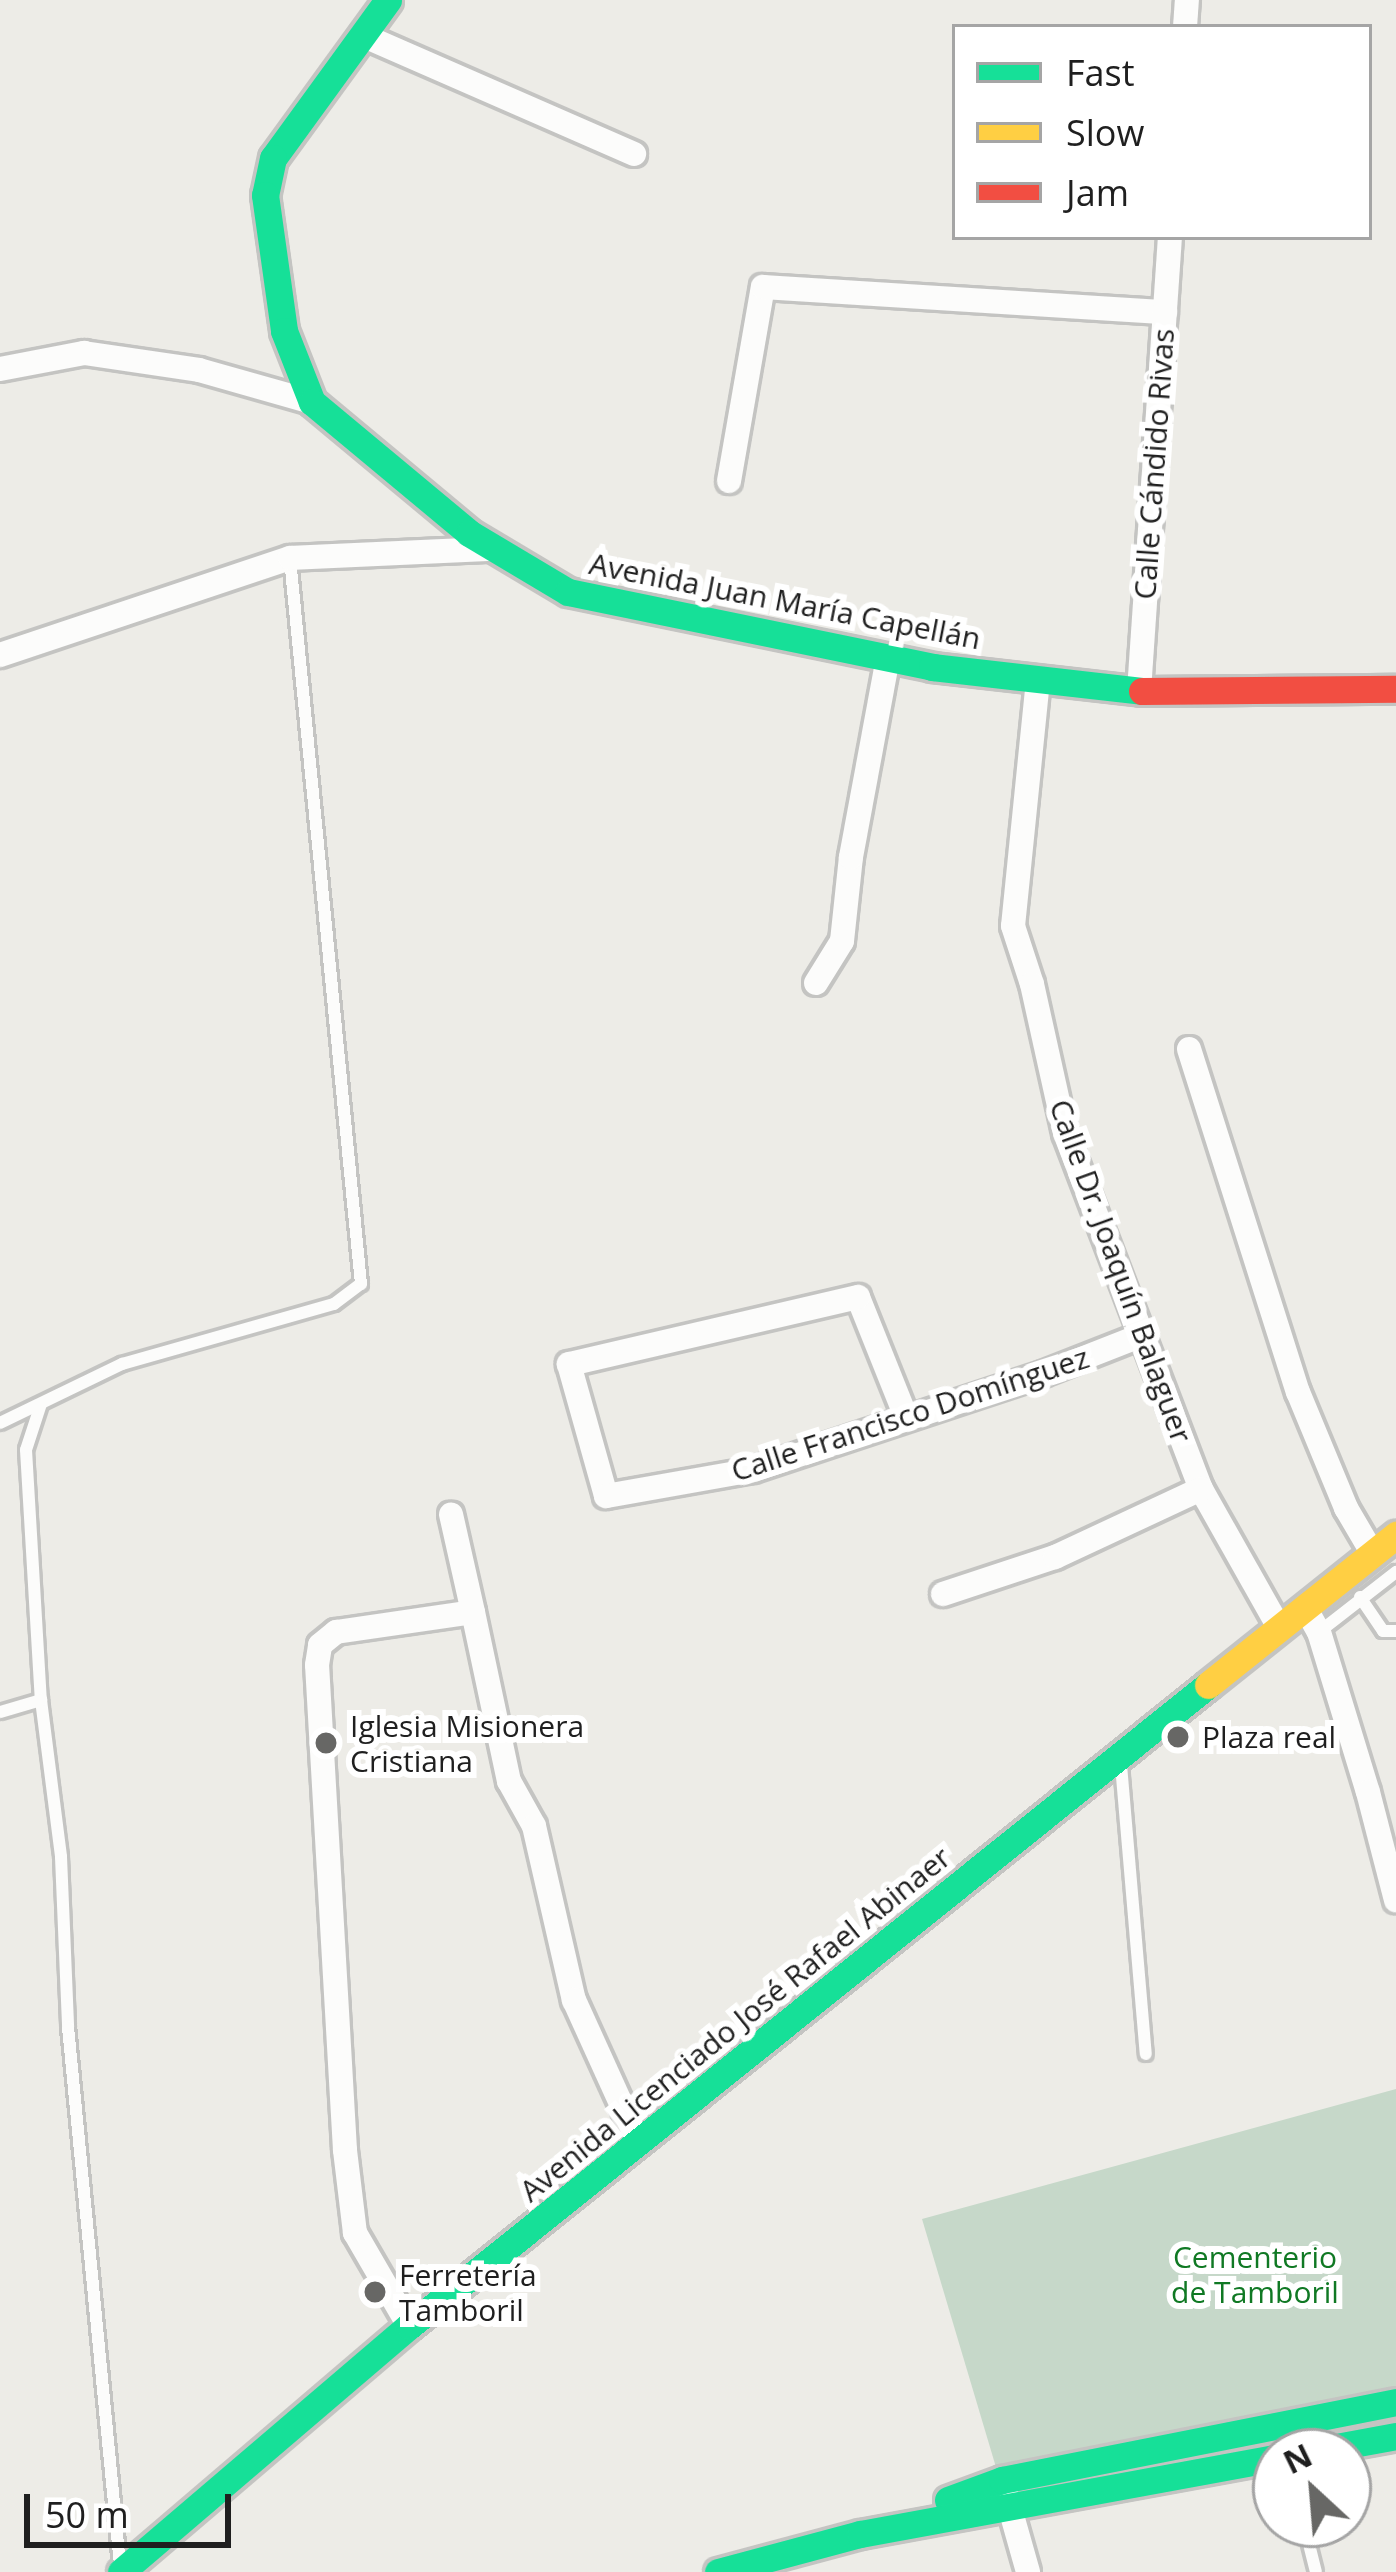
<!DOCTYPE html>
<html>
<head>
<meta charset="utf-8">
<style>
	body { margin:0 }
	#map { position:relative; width:1396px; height:2572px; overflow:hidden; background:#edece7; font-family:"Open Sans",sans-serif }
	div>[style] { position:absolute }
	.cemetery>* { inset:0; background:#c6d8c9 }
	.roads { filter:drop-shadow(3px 0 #c4c4c2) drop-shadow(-3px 0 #c4c4c2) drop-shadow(0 3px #c4c4c2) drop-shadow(0 -3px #c4c4c2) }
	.lane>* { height:12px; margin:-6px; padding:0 6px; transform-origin:6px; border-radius:6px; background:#fcfcfb }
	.street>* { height:24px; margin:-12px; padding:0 12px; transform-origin:12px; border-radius:12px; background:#fcfcfb }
	.fast>* { height:27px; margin:-13.5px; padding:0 13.5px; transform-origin:13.5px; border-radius:13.5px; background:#16e098 }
	.slow>* { height:27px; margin:-13.5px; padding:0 13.5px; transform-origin:13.5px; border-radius:13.5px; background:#ffcf43 }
	.jam>* { height:27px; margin:-13.5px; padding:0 13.5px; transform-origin:13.5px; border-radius:13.5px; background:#f24e42 }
	.dots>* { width:33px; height:33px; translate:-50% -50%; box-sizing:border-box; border:6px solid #fff; border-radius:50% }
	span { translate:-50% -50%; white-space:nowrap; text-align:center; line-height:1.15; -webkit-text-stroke:12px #fff; paint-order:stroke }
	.street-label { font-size:30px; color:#1f1f1f }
	.poi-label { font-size:30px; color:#1f1f1f }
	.left { translate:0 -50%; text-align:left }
	.park-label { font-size:30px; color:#107924 }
	.legend { position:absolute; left:952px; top:24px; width:420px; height:216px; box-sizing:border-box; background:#fff; border:3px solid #a5a5a5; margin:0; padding:15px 21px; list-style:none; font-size:36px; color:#1f1f1f }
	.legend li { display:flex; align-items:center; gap:24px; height:60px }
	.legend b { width:60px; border:3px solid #a5a5a5 }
	.north { position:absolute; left:1252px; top:2428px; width:120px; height:120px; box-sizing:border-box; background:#fff; border:3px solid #a5a5a5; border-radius:50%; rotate:334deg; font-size:33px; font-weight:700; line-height:48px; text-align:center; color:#1f1f1f }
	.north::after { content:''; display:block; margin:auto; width:42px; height:54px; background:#676765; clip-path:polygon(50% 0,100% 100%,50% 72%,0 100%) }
	.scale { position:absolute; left:24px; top:2494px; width:207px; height:54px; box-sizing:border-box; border:6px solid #1f1f1f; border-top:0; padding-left:15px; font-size:36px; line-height:42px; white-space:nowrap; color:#1f1f1f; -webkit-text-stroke:9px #fff; paint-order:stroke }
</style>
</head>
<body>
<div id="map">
	<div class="cemetery">
		<div style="clip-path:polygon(1396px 2089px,1396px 2391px,998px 2474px,922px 2219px)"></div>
	</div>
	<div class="roads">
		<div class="lane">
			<div style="left:41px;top:1404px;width:48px;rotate:108.1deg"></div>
			<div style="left:26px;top:1450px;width:250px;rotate:86.6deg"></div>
			<div style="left:41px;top:1700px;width:158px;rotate:82.7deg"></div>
			<div style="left:61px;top:1857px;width:170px;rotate:87.6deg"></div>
			<div style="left:68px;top:2027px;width:541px;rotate:84.48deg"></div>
			<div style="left:0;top:1423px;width:136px;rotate:-25.8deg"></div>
			<div style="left:122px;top:1364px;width:220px;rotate:-15.8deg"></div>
			<div style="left:334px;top:1304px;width:34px;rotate:-37deg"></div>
			<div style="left:361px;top:1284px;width:729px;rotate:-95.59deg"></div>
			<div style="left:1360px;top:1597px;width:41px;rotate:55.9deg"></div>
			<div style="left:1383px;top:1631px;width:13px"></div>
			<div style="left:1319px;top:1632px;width:98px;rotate:-37.9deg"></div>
			<div style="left:0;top:1712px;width:43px;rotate:-16.3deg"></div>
			<div style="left:1121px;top:1765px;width:290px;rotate:85.1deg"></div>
			<div style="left:1304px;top:2524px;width:49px;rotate:76deg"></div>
		</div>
		<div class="street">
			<div style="left:1185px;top:27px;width:27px;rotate:-86deg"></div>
			<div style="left:362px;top:35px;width:297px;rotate:23.6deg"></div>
			<div style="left:0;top:369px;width:86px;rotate:-10.8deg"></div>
			<div style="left:84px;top:353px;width:116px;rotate:8.4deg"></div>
			<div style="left:199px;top:370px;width:117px;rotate:15.8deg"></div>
			<div style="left:729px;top:481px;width:197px;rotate:-80.1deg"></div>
			<div style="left:763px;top:287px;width:403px;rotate:3.6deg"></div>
			<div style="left:0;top:655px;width:306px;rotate:-18.5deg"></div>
			<div style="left:290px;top:558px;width:202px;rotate:-2.6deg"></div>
			<div style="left:1038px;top:680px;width:247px;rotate:95.8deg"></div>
			<div style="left:1013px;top:926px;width:61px;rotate:71.9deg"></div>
			<div style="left:1032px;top:984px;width:153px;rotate:77.5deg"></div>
			<div style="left:1065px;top:1133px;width:381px;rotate:69.1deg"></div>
			<div style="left:1201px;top:1489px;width:161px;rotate:60.6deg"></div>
			<div style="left:1139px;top:691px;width:455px;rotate:-86.1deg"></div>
			<div style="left:816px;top:983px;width:49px;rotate:-58.2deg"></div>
			<div style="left:842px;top:941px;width:84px;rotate:-83.9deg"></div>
			<div style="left:851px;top:857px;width:202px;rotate:-79.5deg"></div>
			<div style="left:1189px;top:1049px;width:360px;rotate:72.4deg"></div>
			<div style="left:1298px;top:1392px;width:126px;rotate:67.5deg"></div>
			<div style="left:1346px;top:1508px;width:53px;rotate:59.6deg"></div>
			<div style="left:906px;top:1417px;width:129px;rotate:-111.8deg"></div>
			<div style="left:858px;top:1297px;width:297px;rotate:166.9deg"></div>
			<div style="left:569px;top:1364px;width:137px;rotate:74.3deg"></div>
			<div style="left:606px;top:1496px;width:149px;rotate:-10deg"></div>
			<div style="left:753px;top:1470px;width:305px;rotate:-18.3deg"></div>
			<div style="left:1043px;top:1374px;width:104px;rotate:-21.4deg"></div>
			<div style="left:943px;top:1594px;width:118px;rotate:-18.3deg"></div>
			<div style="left:1055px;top:1557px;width:161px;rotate:-25deg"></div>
			<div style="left:1306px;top:1609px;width:26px;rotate:61deg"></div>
			<div style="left:1319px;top:1632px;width:167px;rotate:73deg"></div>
			<div style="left:1368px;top:1792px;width:112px;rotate:75.5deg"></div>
			<div style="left:473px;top:1612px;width:173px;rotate:78deg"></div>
			<div style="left:509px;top:1781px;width:51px;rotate:60.9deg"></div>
			<div style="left:534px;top:1826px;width:179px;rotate:77.1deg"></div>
			<div style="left:574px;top:2000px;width:157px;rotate:65.6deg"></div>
			<div style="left:409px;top:2326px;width:108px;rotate:-120.1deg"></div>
			<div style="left:355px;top:2233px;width:84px;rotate:-96.9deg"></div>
			<div style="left:345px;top:2150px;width:486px;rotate:-93.3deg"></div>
			<div style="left:317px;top:1665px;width:20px;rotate:-81deg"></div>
			<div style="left:320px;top:1645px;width:21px;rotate:-39deg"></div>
			<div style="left:336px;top:1632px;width:138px;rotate:-8.3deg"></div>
			<div style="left:473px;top:1612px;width:100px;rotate:-102.7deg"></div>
			<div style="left:1006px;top:2494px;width:81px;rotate:74.2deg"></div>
		</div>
		<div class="fast">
			<div style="left:388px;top:0;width:195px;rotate:126deg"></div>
			<div style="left:273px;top:158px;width:38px;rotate:102deg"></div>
			<div style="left:265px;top:195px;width:137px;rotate:82deg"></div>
			<div style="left:284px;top:331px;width:76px;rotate:68.5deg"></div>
			<div style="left:312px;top:402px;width:204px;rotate:39.8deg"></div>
			<div style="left:469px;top:533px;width:115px;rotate:30.8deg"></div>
			<div style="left:568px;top:592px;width:372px;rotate:11.6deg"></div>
			<div style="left:932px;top:667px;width:211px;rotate:6.5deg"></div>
			<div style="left:1309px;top:2452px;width:88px;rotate:-10.4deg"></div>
			<div style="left:948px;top:2500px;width:58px;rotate:-20.3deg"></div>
			<div style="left:1002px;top:2480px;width:402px;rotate:-11.2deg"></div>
			<div style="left:121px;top:2572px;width:379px;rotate:-40.5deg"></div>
			<div style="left:409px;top:2326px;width:1024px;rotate:-38.74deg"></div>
			<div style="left:718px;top:2572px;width:147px;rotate:-15deg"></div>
			<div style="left:860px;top:2534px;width:423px;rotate:-10.4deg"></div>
		</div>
		<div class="slow">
			<div style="left:1208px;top:1685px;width:241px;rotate:-38.6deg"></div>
		</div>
		<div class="jam">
			<div style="left:1142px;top:691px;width:254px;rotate:-0.5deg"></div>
		</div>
	</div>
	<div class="dots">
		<div style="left:1178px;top:1737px;background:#676765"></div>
		<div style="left:326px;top:1743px;background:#676765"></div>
		<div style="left:375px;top:2292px;background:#676765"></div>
	</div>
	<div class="street-label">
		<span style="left:1154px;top:464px;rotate:-86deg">Calle Cándido Rivas</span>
		<span style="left:785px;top:601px;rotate:11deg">Avenida Juan María Capellán</span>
		<span style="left:1121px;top:1271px;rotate:70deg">Calle Dr. Joaquín Balaguer</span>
		<span style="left:910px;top:1414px;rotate:-18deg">Calle Francisco Domínguez</span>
		<span style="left:735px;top:2024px;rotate:-39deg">Avenida Licenciado José Rafael Abinaer</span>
	</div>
	<div class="poi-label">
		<span class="left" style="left:350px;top:1743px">Iglesia Misionera<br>Cristiana</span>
		<span class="left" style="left:1202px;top:1737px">Plaza real</span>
		<span class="left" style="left:399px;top:2292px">Ferretería<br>Tamboril</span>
	</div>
	<div class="park-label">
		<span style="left:1255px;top:2274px">Cementerio<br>de Tamboril</span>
	</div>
	<ul class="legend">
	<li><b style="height:15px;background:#16e098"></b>Fast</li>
	<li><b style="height:15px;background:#ffcf43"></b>Slow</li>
	<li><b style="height:15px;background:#f24e42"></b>Jam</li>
	</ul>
	<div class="north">N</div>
	<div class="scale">50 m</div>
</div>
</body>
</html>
